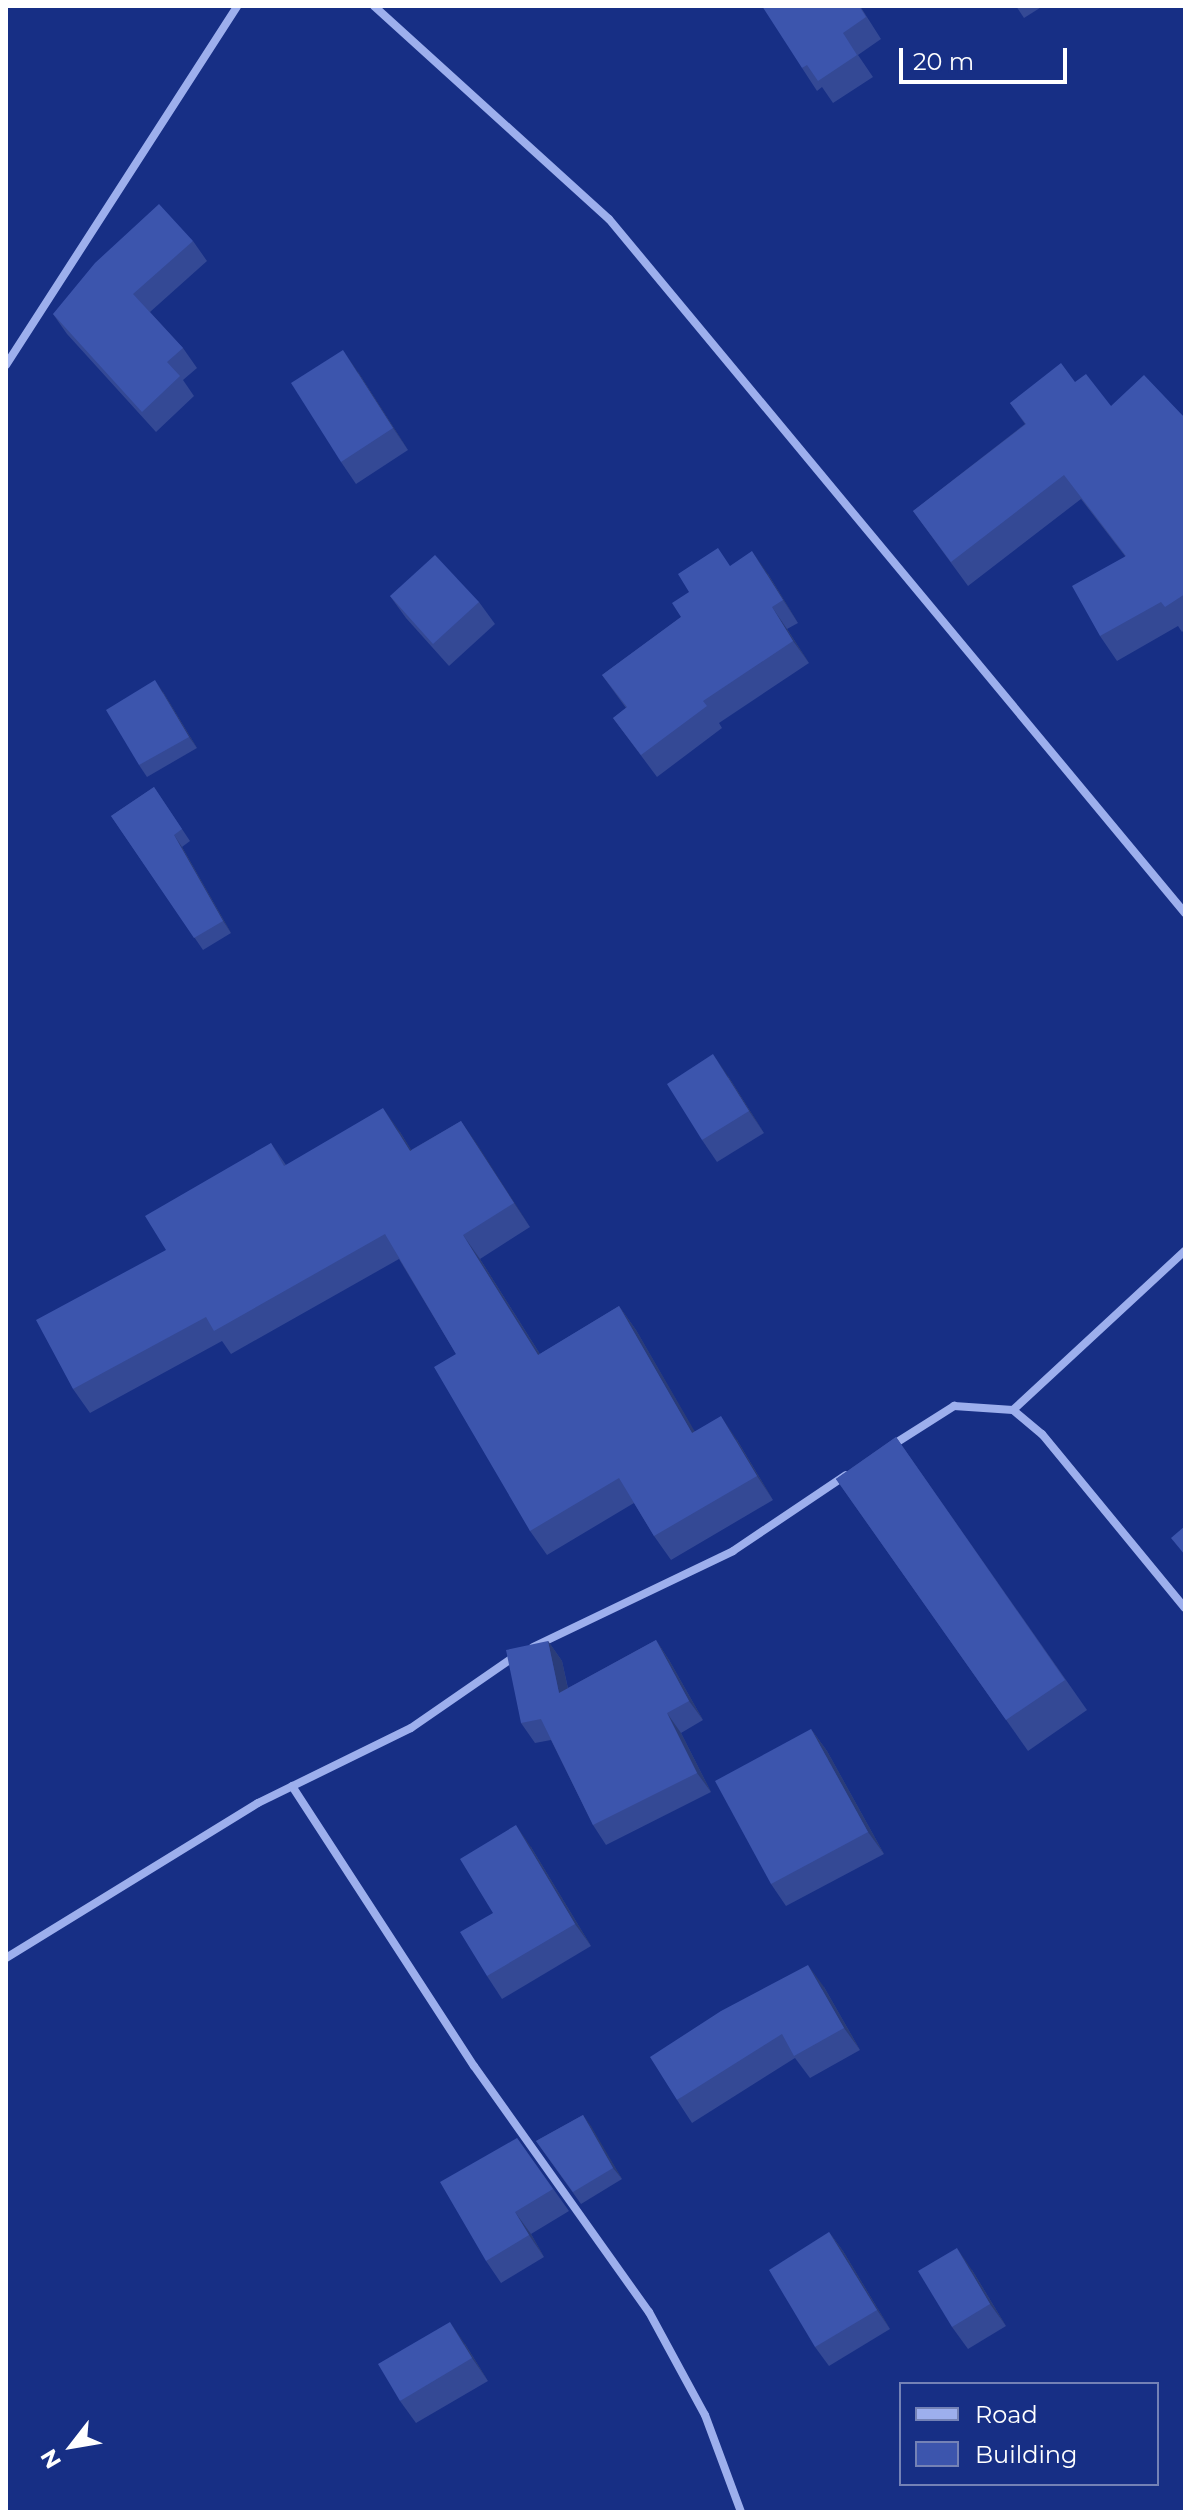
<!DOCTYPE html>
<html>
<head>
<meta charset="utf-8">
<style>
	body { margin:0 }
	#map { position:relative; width:1191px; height:2518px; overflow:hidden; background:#172f85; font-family:Montserrat,sans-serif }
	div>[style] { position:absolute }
	.minor>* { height:8px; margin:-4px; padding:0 4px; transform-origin:4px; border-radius:4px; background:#9dafed }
	.wall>* { inset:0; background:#344995 }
	.shaded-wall>* { inset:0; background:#2a3c79 }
	.building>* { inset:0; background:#3c55ad }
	span { translate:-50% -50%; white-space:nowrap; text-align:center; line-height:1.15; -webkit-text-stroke:7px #172f85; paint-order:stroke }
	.frame { position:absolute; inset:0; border:8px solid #fff; pointer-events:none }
	.legend { position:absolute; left:899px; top:2382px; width:260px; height:104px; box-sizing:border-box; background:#172f85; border:2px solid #7482b6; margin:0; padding:10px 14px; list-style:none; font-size:24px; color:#fff }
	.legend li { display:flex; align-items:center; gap:16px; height:40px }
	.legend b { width:40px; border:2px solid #7482b6 }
	.north { position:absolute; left:32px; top:2406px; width:80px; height:80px; -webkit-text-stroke:6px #172f85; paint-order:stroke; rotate:239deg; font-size:22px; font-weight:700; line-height:32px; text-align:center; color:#fff }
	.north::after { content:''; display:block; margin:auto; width:28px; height:36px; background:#fff; clip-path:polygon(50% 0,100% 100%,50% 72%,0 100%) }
	.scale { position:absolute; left:899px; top:48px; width:168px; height:36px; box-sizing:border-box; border:4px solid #fff; border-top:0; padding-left:10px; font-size:24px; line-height:28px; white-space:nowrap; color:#fff; -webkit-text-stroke:6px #172f85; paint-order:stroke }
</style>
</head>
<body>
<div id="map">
	<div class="minor">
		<div style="left:374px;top:6px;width:317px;rotate:42.2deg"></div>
		<div style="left:609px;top:219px;width:902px;rotate:50.31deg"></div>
		<div style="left:6px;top:365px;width:427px;rotate:-57.2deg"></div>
		<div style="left:1013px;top:1410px;width:234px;rotate:-42.8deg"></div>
		<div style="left:891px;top:1446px;width:75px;rotate:-32.4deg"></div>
		<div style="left:954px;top:1406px;width:59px;rotate:3.9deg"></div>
		<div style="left:1013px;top:1410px;width:38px;rotate:40deg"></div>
		<div style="left:1042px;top:1434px;width:225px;rotate:50.6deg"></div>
		<div style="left:533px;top:1647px;width:222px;rotate:-25.6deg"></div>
		<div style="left:733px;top:1551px;width:136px;rotate:-33.9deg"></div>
		<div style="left:292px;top:1786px;width:334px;rotate:57deg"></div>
		<div style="left:474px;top:2066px;width:302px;rotate:54.6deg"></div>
		<div style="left:649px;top:2312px;width:117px;rotate:61.5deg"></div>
		<div style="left:705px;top:2415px;width:103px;rotate:69.6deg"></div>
		<div style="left:6px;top:1958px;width:296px;rotate:-31.6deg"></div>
		<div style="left:258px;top:1803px;width:170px;rotate:-26.1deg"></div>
		<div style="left:411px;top:1728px;width:129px;rotate:-34.6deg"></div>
	</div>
	<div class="wall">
		<div style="clip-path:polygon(860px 6px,881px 39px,858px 55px,873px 77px,833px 103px,822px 87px,817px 91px,802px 68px)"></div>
		<div style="clip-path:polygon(1016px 6px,1043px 6px,1024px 18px)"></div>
		<div style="clip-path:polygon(193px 241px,207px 261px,150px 312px,183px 348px,197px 368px,183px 380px,194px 396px,156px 432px,67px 334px,53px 314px)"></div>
		<div style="clip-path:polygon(358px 372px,408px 450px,356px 484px,341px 462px)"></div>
		<div style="clip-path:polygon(1075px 382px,1111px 406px,1185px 416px,1185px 629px,1182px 632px,1178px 626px,1117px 661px,1100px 636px,1125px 556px,1081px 499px,968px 586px,913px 511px,1025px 424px,1010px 403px)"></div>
		<div style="clip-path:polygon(730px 566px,768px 574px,798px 623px,787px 629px,809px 663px,719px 723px,722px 728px,657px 777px,613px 718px,626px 708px,602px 675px,681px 617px)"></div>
		<div style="clip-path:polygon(390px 596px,479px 602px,495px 624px,449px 666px,406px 618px)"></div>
		<div style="clip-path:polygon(163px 692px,197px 748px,147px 777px,139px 765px)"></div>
		<div style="clip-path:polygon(154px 787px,190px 841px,182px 847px,231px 933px,203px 950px,111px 816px)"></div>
		<div style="clip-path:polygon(728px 1076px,764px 1133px,717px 1162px,702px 1140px)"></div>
		<div style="clip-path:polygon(461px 1121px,530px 1227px,480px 1259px,540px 1354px,619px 1306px,636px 1330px,694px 1431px,737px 1440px,773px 1500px,671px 1560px,654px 1536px,634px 1503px,547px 1555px,530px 1531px,456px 1354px,399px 1259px,231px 1354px,222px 1341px,90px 1413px,73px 1389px,166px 1250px,271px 1143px,286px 1165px,400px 1132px,411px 1150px)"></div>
		<div style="clip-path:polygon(896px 1437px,1087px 1710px,1028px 1751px,836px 1479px)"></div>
		<div style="clip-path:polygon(656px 1640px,669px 1660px,703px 1720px,681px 1733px,711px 1792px,606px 1845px,593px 1825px,551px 1740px,535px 1743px,521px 1723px,548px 1641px,562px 1661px,568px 1688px)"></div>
		<div style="clip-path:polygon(811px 1729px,827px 1751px,884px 1854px,786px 1906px,771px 1884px)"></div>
		<div style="clip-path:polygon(531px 1847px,591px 1946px,502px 1999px,487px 1976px,493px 1913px)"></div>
		<div style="clip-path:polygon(824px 1987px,860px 2050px,810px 2078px,795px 2058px,692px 2123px,677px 2100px)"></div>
		<div style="clip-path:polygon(583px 2115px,622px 2179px,581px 2204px,536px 2141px)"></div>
		<div style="clip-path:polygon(517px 2138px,569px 2211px,531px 2234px,544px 2257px,501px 2283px,486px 2261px)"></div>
		<div style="clip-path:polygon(829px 2232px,843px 2251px,890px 2329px,829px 2366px,815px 2347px)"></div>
		<div style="clip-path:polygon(972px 2270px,1006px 2326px,968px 2349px,952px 2327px)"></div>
		<div style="clip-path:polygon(465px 2344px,488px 2381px,416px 2423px,400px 2401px)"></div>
	</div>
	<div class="shaded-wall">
		<div style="clip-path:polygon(343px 350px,358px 372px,408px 450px,393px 428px)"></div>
		<div style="clip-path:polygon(752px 551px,768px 574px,798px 623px,783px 600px)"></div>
		<div style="clip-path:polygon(772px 607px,787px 629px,809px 663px,793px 641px)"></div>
		<div style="clip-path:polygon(155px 680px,163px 692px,197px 748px,189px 737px)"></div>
		<div style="clip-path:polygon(174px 835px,182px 847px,231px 933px,223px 921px)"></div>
		<div style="clip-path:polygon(713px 1054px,728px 1076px,764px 1133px,749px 1111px)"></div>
		<div style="clip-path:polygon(383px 1108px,400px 1132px,427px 1175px,410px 1151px)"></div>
		<div style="clip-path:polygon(461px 1121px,477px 1144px,530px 1227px,514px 1203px)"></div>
		<div style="clip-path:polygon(463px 1235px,480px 1259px,555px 1378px,538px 1355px)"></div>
		<div style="clip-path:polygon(619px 1306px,636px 1330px,709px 1456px,692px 1433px)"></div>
		<div style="clip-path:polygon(721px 1416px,737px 1440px,773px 1500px,757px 1476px)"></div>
		<div style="clip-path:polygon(656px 1640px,669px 1660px,703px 1720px,689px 1701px)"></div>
		<div style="clip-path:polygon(548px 1641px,562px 1661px,573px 1713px,559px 1693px)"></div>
		<div style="clip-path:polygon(667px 1713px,681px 1733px,711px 1792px,697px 1773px)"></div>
		<div style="clip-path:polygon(811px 1729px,827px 1751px,884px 1854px,868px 1832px)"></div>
		<div style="clip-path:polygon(516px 1825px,531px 1847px,591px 1946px,575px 1924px)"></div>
		<div style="clip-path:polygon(808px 1965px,824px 1987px,860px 2050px,844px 2028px)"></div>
		<div style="clip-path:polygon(583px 2115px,591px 2126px,622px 2179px,613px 2168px)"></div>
		<div style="clip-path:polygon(515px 2212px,531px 2234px,544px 2257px,529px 2235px)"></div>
		<div style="clip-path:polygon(829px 2232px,843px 2251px,890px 2329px,877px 2310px)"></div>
		<div style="clip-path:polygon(957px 2248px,972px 2270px,1006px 2326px,990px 2304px)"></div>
		<div style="clip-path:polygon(450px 2322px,465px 2344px,488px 2381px,472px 2358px)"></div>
	</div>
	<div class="building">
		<div style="clip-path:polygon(762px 6px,859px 6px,866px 17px,843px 33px,857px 55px,818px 81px,807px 65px,802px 68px)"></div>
		<div style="clip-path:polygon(159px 204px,193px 241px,133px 294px,183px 348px,167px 362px,180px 376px,142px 412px,53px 314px,95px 263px)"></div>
		<div style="clip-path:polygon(343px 350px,393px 428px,341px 462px,291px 383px)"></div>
		<div style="clip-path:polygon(1061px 363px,1075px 382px,1086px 374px,1111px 406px,1144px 375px,1184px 417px,1185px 416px,1185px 594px,1165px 607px,1161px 602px,1100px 636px,1072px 586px,1126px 556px,1064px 475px,951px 562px,913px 511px,1026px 424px,1010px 403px)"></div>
		<div style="clip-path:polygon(718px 548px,730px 566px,752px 551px,783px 600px,772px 607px,793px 641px,703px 701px,707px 706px,641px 755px,613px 718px,627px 707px,602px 675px,681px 617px,672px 603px,689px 592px,678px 574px)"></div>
		<div style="clip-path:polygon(435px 555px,479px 602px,433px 644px,390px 596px)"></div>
		<div style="clip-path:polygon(155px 680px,189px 737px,139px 765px,106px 710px)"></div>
		<div style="clip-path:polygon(154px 787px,182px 829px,174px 835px,223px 921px,194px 938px,111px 816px)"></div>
		<div style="clip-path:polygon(713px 1054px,749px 1111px,702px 1140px,667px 1084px)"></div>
		<div style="clip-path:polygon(383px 1108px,410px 1151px,461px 1121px,514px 1203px,463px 1235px,538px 1355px,619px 1306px,692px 1433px,721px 1416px,757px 1476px,654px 1536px,619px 1478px,530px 1531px,434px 1367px,456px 1354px,385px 1234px,214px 1331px,206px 1317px,73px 1389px,36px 1320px,166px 1250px,145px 1216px,271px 1143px,284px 1166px)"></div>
		<div style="clip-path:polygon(896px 1437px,1065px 1680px,1006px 1720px,836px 1479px)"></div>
		<div style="clip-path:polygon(1185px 1526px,1185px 1555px,1171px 1538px)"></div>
		<div style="clip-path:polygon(656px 1640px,689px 1701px,667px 1713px,697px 1773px,593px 1825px,541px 1719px,521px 1723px,506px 1650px,548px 1641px,559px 1693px)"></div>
		<div style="clip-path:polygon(811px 1729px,868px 1832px,771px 1884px,715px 1781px)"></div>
		<div style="clip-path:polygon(516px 1825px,575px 1924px,487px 1976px,460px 1932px,493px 1913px,460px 1859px)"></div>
		<div style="clip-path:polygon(808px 1965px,844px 2028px,794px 2056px,782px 2034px,677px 2100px,650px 2057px,721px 2011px)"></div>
		<div style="clip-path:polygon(583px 2115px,613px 2168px,573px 2192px,536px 2141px)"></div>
		<div style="clip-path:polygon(517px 2138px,553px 2189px,515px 2212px,529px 2235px,486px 2261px,440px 2182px)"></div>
		<div style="clip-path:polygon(829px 2232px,877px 2310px,815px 2347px,769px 2270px)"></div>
		<div style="clip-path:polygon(957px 2248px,990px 2304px,952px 2327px,918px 2271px)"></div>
		<div style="clip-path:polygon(450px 2322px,472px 2358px,400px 2401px,378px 2364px)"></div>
	</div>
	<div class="frame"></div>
	<ul class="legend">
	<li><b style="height:10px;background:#9dafed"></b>Road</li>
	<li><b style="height:22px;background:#3c55ad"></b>Building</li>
	</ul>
	<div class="north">N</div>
	<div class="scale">20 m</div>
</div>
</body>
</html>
